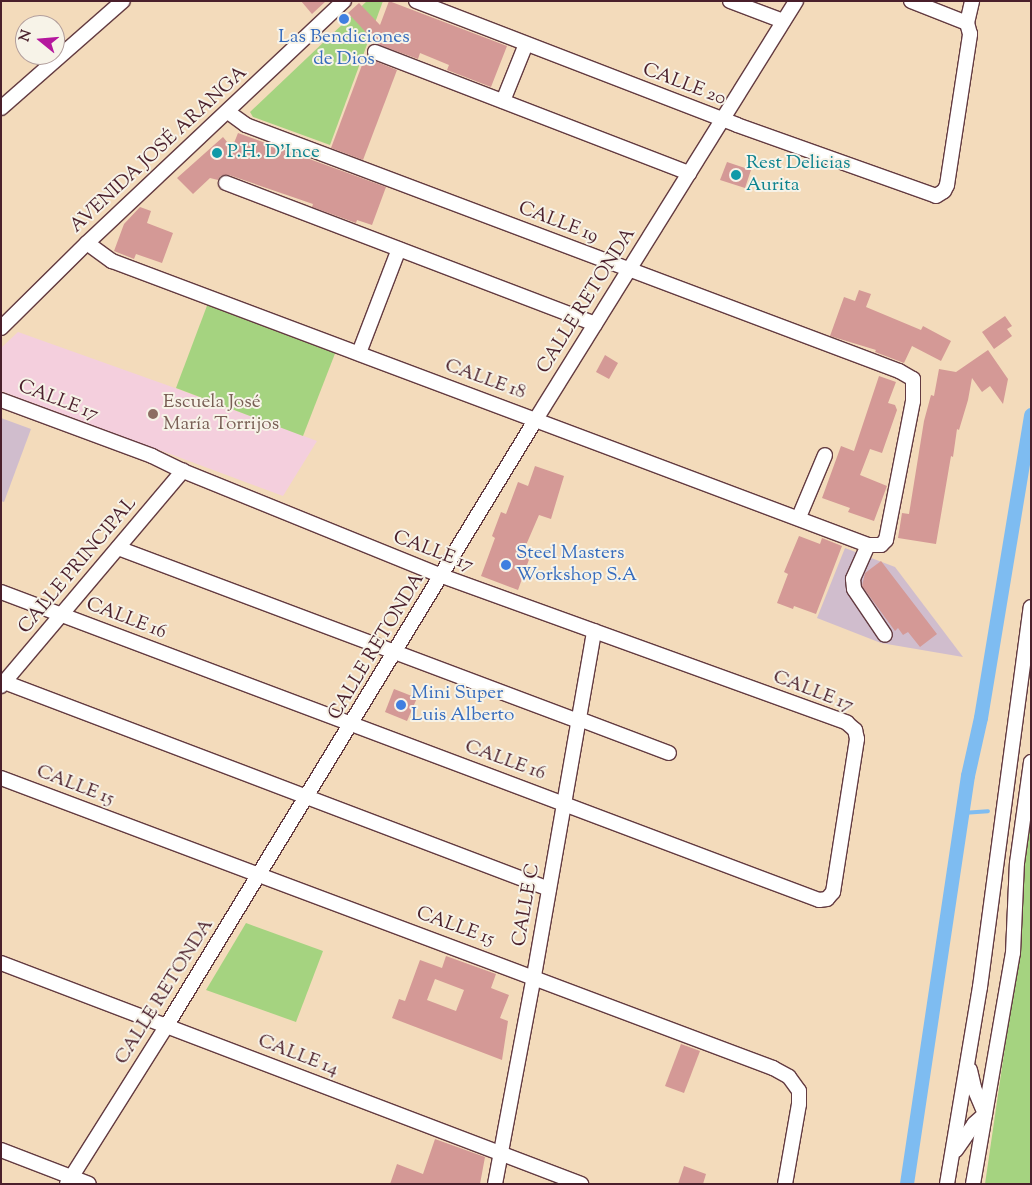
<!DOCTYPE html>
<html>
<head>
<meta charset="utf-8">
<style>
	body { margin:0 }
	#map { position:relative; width:1032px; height:1185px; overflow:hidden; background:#f3dbbb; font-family:"Sorts Mill Goudy",serif }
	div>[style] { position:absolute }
	.built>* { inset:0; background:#f4cfdd }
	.industrial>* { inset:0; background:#d0bdcd }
	.green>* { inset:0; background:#a5d380 }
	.stream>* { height:4px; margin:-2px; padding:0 2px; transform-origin:2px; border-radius:2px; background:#7ebcf1 }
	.canal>* { height:14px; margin:-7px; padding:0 7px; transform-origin:7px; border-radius:7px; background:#7ebcf1 }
	.building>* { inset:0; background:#d49996 }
	.roads { filter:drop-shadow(1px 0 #633b41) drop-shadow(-1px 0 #633b41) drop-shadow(0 1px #633b41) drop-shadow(0 -1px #633b41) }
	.minor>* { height:14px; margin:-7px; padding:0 7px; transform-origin:7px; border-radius:7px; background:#fff }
	.dots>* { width:14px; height:14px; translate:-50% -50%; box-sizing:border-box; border:2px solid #f7f3e8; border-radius:50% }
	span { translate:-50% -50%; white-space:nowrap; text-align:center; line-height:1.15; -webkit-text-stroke:4px #f7f3e8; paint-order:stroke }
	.shop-label { font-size:19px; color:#366cbe }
	.left { translate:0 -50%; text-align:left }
	.street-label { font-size:19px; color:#4a1f2b }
	.culture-label { font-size:19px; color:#0d838f }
	.education-label { font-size:19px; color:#785e54 }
	.frame { position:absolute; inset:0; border:2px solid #4a1f2b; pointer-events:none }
	.north { position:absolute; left:15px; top:15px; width:50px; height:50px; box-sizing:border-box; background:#f7f3e8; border:1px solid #b29e9c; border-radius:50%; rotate:287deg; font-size:14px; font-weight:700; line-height:20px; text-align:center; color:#4a1f2b }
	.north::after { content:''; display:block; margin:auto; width:18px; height:22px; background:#b5179e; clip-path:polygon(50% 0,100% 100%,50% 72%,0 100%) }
</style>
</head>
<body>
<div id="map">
	<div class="built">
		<div style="clip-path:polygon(18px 332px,175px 388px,317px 441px,283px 496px,1px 391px,1px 348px)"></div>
	</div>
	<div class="industrial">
		<div style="clip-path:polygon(1px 418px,31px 429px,4px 502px,1px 501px)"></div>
		<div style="clip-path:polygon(845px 548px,895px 567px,963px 657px,881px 643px,817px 618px)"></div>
	</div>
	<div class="green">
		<div style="clip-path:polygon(367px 1px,383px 1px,330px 145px,253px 117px,250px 112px)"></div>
		<div style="clip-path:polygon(208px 303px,336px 351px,303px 436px,176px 388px)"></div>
		<div style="clip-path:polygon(1031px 805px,1031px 1184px,985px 1184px,1015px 978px,1017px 913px)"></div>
		<div style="clip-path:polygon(246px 923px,323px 951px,296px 1022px,206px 990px)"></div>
	</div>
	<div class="stream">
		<div style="left:962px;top:813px;width:26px;rotate:-4deg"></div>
	</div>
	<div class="canal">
		<div style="left:907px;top:1184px;width:413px;rotate:-81.5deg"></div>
		<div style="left:968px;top:776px;width:59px;rotate:-77.4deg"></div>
		<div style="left:981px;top:718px;width:307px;rotate:-80.6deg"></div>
	</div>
	<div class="building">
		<div style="clip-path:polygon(301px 1px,326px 1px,312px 14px)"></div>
		<div style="clip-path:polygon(389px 1px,507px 46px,491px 87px,447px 70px,449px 65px,420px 53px,418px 59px,373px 43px,374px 41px,348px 13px,359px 3px,380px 25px)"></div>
		<div style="clip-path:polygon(365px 57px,397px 70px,363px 160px,331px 148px)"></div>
		<div style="clip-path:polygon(238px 133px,386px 187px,372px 225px,357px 220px,356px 223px,312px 207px,313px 204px,229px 175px,220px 176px,218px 180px,210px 178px,193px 194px,177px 178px,223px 137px,232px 148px)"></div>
		<div style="clip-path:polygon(727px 162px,751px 170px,745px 188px,720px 180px)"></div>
		<div style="clip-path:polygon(140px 207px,151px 211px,147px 223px,173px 233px,162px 263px,136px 254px,134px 259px,114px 251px,124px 224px)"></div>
		<div style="clip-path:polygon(859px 290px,871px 294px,866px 307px,921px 330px,923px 326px,951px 341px,941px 361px,912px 346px,904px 363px,875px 352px,876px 350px,830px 336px,844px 297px,855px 301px)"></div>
		<div style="clip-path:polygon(1005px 316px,1012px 326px,1007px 329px,1012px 336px,994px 349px,982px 332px)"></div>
		<div style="clip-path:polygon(988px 350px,1008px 379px,1003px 404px,990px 386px,982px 392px,972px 378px,968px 400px,959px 430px,957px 429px,953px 457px,951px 456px,936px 544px,898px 538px,902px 513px,909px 514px,924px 421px,931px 395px,934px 396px,939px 369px,956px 372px)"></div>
		<div style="clip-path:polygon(605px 355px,618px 363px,609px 379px,596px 372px)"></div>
		<div style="clip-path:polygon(879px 376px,896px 382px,888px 403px,895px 405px,897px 410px,882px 453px,870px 449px,860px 475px,887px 486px,874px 521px,848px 512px,850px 508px,822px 498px,841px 446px,854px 451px)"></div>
		<div style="clip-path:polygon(535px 466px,564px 476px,551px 519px,539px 515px,523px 552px,531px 554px,518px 590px,481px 576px,495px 538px,492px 536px,501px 512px,506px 514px,518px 482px,528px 486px)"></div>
		<div style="clip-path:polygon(799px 536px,820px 544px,822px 538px,842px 546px,816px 614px,794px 606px,793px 609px,777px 603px,788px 574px,784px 572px)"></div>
		<div style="clip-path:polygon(881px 561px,937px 634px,920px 647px,908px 632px,903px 635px,898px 628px,895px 631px,862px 586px,865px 573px)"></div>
		<div style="clip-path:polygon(394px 689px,417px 698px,407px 721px,385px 712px)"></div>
		<div style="clip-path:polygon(evenodd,446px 956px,496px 974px,491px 988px,509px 995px,500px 1018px,508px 1021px,502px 1060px,392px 1018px,399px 999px,405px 1001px,420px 960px,442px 968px,446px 956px,435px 979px,464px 990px,456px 1011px,427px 1000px,435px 979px)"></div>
		<div style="clip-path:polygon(681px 1044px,700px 1051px,684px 1093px,665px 1086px)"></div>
		<div style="clip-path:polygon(435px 1139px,485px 1157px,480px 1184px,390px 1184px,397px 1164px,423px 1174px)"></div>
		<div style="clip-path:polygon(684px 1166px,706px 1174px,703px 1184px,678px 1184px)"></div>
	</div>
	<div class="roads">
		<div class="minor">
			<div style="left:416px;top:1px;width:344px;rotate:21.1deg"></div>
			<div style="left:737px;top:125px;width:211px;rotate:19.6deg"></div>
			<div style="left:936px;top:196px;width:9px;rotate:-32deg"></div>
			<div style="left:944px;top:191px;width:7px;rotate:-63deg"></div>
			<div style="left:947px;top:185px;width:153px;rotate:-81.3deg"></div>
			<div style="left:970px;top:34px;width:11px;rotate:-105deg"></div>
			<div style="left:967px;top:23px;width:23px;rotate:-77deg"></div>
			<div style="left:730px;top:1px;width:57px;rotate:20.7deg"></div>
			<div style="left:911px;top:1px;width:60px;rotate:21.4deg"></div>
			<div style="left:375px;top:52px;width:337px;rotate:21.1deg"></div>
			<div style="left:503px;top:101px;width:61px;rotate:-68deg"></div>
			<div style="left:1px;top:108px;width:162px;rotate:-41.3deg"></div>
			<div style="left:226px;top:183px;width:395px;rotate:20.9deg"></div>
			<div style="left:87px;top:243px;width:31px;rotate:36deg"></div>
			<div style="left:112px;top:261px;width:808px;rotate:20.59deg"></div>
			<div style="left:868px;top:545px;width:13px"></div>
			<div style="left:881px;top:545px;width:7px;rotate:-45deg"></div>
			<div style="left:886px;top:540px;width:142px;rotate:-79deg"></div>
			<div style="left:913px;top:401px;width:22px;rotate:-90deg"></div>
			<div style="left:913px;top:379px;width:16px;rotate:-150deg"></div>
			<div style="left:899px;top:371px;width:698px;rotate:-159.36deg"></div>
			<div style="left:246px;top:125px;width:22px;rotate:-144deg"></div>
			<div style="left:1px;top:328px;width:121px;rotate:-44.7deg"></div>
			<div style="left:87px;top:243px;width:353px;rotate:-43.3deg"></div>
			<div style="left:359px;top:353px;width:111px;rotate:-69deg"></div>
			<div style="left:1px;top:400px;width:161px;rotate:20.3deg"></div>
			<div style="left:152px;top:456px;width:34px;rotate:26deg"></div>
			<div style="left:183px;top:471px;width:279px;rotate:22.1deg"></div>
			<div style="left:442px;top:576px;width:431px;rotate:19.9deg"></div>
			<div style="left:847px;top:723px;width:11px;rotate:41deg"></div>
			<div style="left:855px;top:730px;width:9px;rotate:77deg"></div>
			<div style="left:857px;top:739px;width:155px;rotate:98.9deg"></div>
			<div style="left:833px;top:892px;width:9px;rotate:131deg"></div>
			<div style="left:827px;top:899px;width:8px;rotate:173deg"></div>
			<div style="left:819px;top:900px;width:874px;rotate:-159.37deg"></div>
			<div style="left:799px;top:517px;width:67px;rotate:-67.2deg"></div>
			<div style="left:868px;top:545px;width:37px;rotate:114deg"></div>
			<div style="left:853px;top:579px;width:10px;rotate:84deg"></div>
			<div style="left:854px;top:589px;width:55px;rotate:56deg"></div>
			<div style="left:118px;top:548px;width:491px;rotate:20.6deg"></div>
			<div style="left:4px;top:682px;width:583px;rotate:20.8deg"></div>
			<div style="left:1px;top:686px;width:282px;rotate:-49.8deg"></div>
			<div style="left:579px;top:719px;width:96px;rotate:20.7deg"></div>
			<div style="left:1px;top:778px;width:825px;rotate:20.59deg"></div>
			<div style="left:773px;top:1068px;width:18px;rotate:29deg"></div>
			<div style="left:789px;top:1077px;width:17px;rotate:54deg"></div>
			<div style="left:799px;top:1091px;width:13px;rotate:90deg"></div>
			<div style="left:799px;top:1104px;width:81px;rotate:99.9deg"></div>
			<div style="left:1px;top:963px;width:621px;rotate:20.86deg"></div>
			<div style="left:970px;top:1070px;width:18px;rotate:77deg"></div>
			<div style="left:974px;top:1088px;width:28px;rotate:67deg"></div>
			<div style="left:1px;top:1150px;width:94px;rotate:21.1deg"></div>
			<div style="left:956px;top:1150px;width:32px;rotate:-55deg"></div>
			<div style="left:974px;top:1124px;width:15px;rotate:-42deg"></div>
			<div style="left:67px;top:1184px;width:188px;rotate:-57.8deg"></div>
			<div style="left:167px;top:1025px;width:710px;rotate:-58.66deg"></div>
			<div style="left:536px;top:419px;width:492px;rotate:-58.1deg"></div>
			<div style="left:495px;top:1184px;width:212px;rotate:-79.4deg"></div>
			<div style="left:534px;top:976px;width:350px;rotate:-80.1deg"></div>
			<div style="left:947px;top:1184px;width:200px;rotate:-80.5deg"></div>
			<div style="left:980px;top:987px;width:383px;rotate:-82.4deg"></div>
			<div style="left:973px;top:1184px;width:234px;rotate:-80.2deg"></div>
			<div style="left:1013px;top:953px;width:90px;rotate:-87.5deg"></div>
			<div style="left:1017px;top:863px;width:102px;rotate:-82.1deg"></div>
		</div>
	</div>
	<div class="dots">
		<div style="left:344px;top:19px;background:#3f7fe0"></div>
		<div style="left:217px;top:153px;background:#0f9aa8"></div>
		<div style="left:736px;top:175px;background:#0f9aa8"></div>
		<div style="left:153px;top:414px;background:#8d6e63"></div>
		<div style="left:506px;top:565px;background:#3f7fe0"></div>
		<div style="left:401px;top:705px;background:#3f7fe0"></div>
	</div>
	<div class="shop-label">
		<span style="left:344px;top:49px">Las Bendiciones<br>de Dios</span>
		<span class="left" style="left:516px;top:565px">Steel Masters<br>Workshop S.A</span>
		<span class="left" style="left:411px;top:705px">Mini Super<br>Luis Alberto</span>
	</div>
	<div class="street-label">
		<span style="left:684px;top:85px;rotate:21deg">CALLE 20</span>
		<span style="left:159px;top:150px;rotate:-43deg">AVENIDA JOSÉ ARANGA</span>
		<span style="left:558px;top:223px;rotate:21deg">CALLE 19</span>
		<span style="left:587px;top:301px;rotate:-58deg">CALLE RETONDA</span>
		<span style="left:485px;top:380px;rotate:20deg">CALLE 18</span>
		<span style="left:58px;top:401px;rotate:21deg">CALLE 17</span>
		<span style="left:433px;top:552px;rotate:21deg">CALLE 17</span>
		<span style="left:78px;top:566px;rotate:-50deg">CALLE PRINCIPAL</span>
		<span style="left:126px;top:619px;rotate:21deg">CALLE 16</span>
		<span style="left:377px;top:647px;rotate:-59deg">CALLE RETONDA</span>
		<span style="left:813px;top:692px;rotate:21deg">CALLE 17</span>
		<span style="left:505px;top:761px;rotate:20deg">CALLE 16</span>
		<span style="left:75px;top:786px;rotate:21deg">CALLE 15</span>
		<span style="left:527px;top:905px;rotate:-80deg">CALLE C</span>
		<span style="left:455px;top:927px;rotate:20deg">CALLE 15</span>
		<span style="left:165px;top:992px;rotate:-58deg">CALLE RETONDA</span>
		<span style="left:298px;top:1056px;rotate:21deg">CALLE 14</span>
	</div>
	<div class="culture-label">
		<span class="left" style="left:227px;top:153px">P.H. D'Ince</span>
		<span class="left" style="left:746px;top:175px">Rest Delicias<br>Aurita</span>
	</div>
	<div class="education-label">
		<span class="left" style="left:163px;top:414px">Escuela José<br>María Torrijos</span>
	</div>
	<div class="frame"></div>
	<div class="north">N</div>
</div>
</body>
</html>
